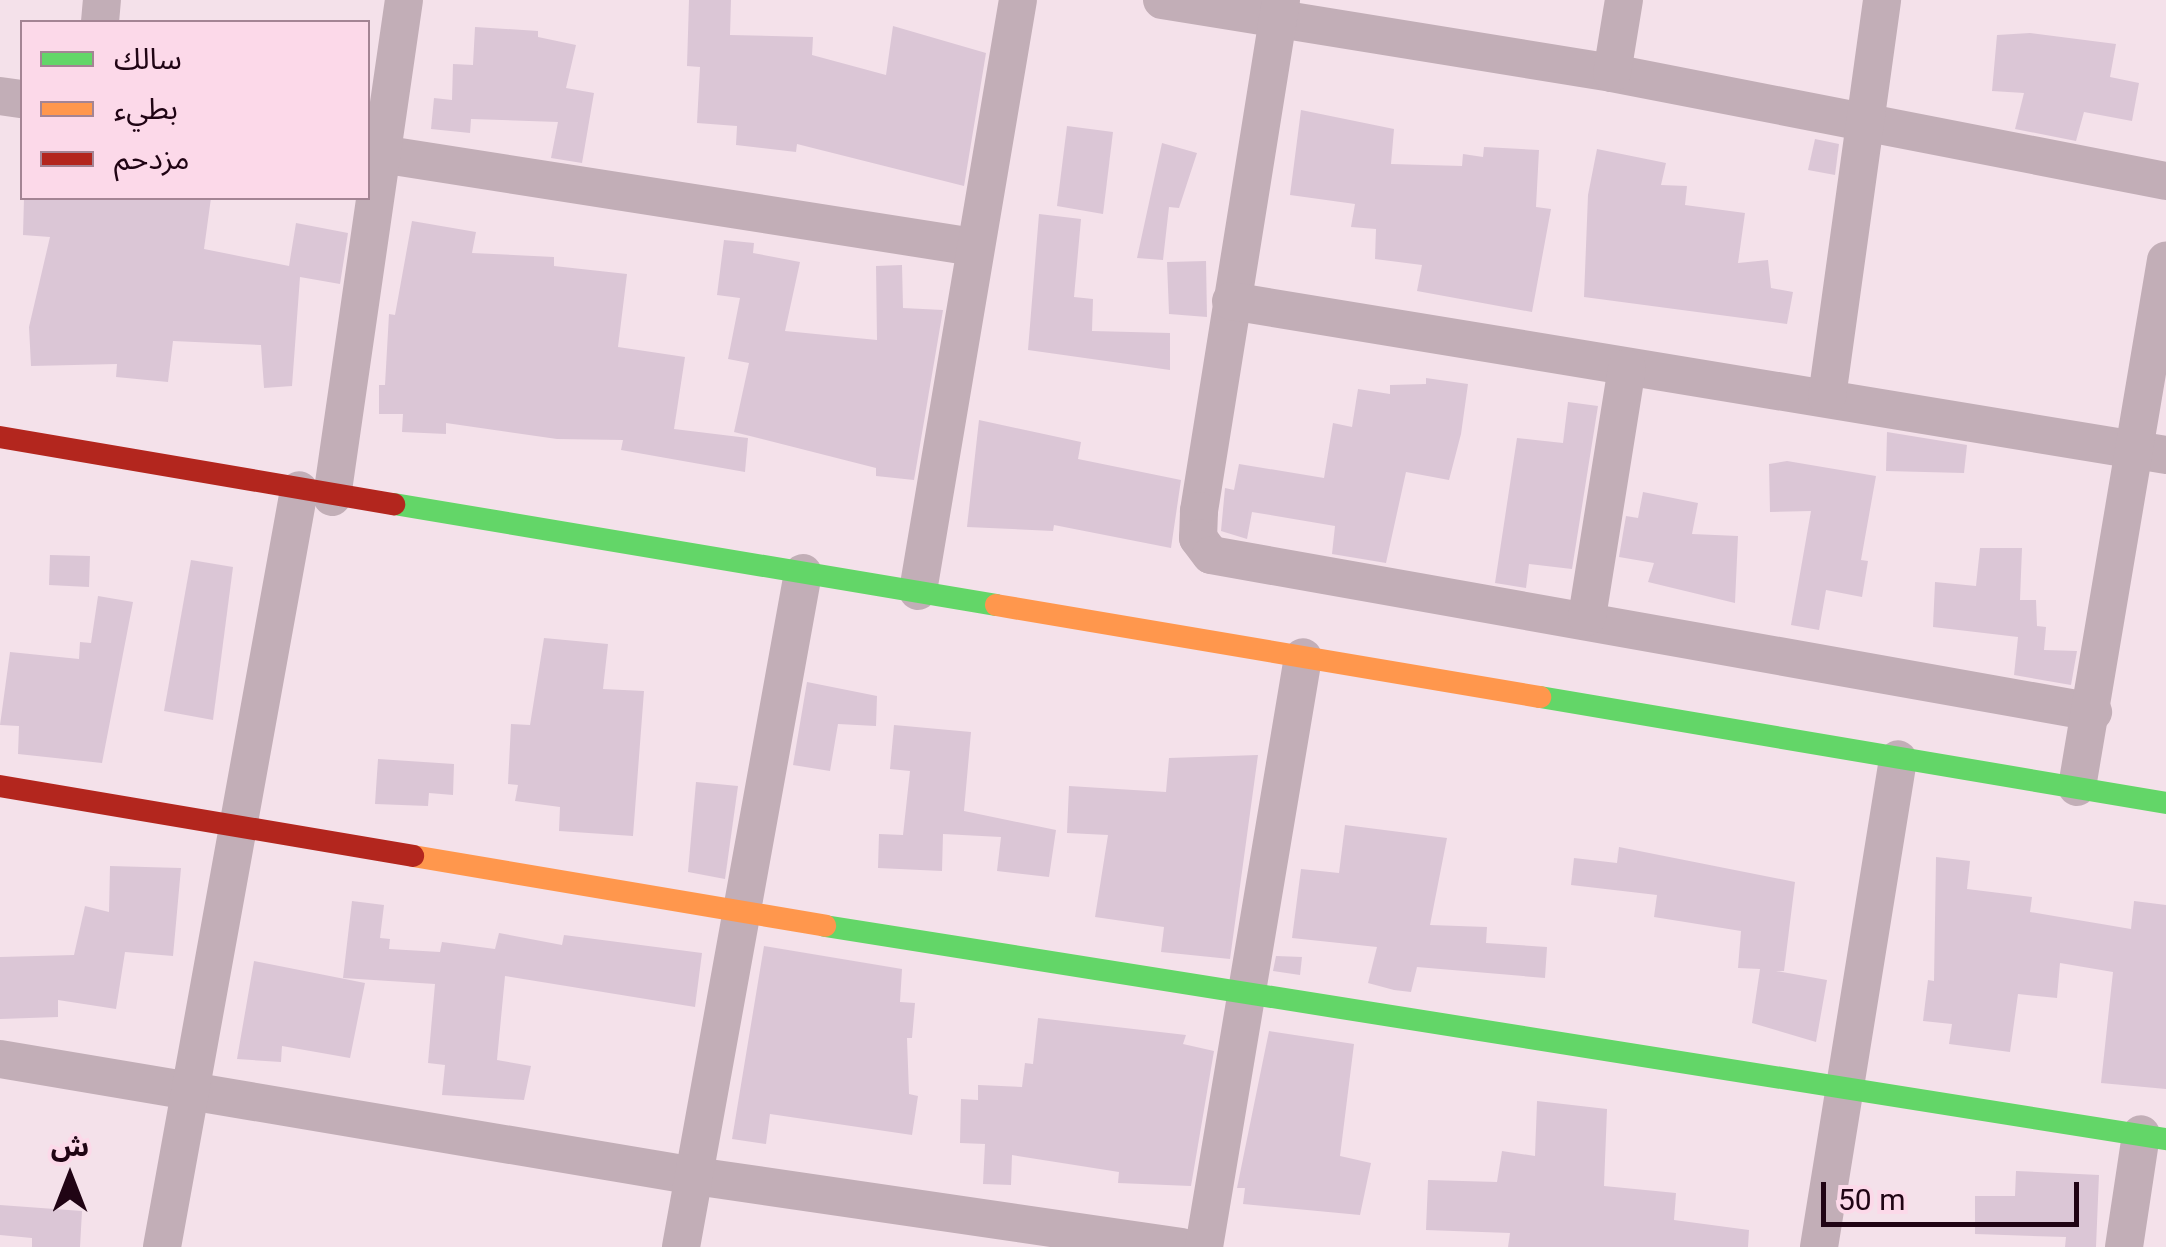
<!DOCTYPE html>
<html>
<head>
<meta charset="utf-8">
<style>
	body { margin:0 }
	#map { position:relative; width:2166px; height:1247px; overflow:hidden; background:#f4e1ea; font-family:Roboto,"Noto Sans Arabic",sans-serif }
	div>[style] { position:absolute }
	.building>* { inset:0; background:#dbc6d6 }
	.street>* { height:38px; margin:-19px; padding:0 19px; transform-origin:19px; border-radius:19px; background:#c2aeb7 }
	.fast>* { height:22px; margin:-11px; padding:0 11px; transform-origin:11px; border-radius:11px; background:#63d668 }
	.slow>* { height:22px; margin:-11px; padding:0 11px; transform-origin:11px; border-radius:11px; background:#ff974d }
	.jam>* { height:22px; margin:-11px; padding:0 11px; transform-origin:11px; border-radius:11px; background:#b3261e }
	span { translate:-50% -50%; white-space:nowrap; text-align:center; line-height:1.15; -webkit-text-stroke:8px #fcd9e9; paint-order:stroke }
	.legend { position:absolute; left:20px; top:20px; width:350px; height:180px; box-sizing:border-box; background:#fcd9e9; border:2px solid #a48494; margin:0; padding:12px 18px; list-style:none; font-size:30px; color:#200414 }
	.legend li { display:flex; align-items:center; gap:20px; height:50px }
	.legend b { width:50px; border:2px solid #a48494 }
	.north { position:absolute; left:20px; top:1127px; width:100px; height:100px; -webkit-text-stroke:8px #fcd9e9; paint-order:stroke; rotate:0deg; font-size:28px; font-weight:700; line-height:40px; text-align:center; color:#200414 }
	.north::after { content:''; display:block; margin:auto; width:35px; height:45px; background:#200414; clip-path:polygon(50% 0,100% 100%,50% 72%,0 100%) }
	.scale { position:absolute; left:1821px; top:1182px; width:258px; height:45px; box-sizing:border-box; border:5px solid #200414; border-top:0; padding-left:12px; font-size:30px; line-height:35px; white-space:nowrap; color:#200414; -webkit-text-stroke:8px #fcd9e9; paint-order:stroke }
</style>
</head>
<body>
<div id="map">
	<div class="building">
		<div style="clip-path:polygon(689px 0,731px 0,730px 35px,813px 37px,812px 55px,886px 75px,893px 26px,986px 53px,964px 186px,797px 144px,796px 152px,736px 145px,737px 126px,697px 123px,700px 67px,687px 66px)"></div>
		<div style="clip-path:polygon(475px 27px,538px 31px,538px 37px,576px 45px,566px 88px,594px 93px,582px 163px,551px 158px,558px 122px,471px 119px,470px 133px,431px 129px,434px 98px,452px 100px,453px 64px,473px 65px)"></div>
		<div style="clip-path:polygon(2030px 33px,2116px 44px,2110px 77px,2139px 83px,2132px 121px,2084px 112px,2076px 141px,2015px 129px,2024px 93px,1992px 91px,1997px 35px)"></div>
		<div style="clip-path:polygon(1301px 110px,1394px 129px,1391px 164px,1462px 166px,1463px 154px,1483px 157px,1484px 147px,1539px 150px,1536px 207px,1551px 209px,1532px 312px,1417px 291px,1422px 265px,1375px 259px,1376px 229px,1351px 227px,1355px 204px,1290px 195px)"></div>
		<div style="clip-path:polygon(1067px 126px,1113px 132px,1103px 214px,1057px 206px)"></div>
		<div style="clip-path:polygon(1815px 139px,1839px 144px,1835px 175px,1808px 170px)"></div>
		<div style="clip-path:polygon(1162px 143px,1197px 153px,1179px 208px,1169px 207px,1163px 260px,1137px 258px)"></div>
		<div style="clip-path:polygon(1597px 149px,1666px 163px,1661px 185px,1687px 186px,1685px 205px,1745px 213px,1738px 263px,1768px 260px,1771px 288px,1793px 292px,1787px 324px,1584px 297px,1588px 195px)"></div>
		<div style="clip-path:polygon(24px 198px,211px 198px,204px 249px,289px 266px,296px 223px,348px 233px,340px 284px,300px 277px,292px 386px,264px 388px,261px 345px,173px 341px,168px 382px,116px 377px,117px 364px,31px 366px,29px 327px,50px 237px,23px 235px)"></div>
		<div style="clip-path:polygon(1039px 214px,1081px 219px,1074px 297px,1093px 299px,1092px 331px,1170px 333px,1170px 370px,1028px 350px)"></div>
		<div style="clip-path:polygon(412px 221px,476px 232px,472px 253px,554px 257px,554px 266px,627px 274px,618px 347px,685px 357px,674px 429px,748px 438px,745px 472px,621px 450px,623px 440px,557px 439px,446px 423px,446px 434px,402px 432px,403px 414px,379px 414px,379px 385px,385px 385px,389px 314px,395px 315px)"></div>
		<div style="clip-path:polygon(724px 240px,754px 243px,753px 253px,800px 262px,785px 331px,877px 340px,876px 266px,902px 265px,903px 308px,943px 310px,914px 480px,876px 476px,876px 468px,734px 432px,749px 363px,728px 359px,740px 298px,717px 295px)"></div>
		<div style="clip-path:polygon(1206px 261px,1207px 317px,1169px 314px,1167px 262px)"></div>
		<div style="clip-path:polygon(1426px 378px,1468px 384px,1461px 434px,1449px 480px,1406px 472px,1386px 563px,1332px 554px,1335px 526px,1252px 512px,1247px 539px,1221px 531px,1225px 488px,1234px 490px,1239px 464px,1324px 478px,1333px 423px,1352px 427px,1358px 389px,1390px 394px,1390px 385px,1426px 384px)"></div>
		<div style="clip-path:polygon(1568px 402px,1598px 406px,1572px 569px,1529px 564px,1526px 588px,1495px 583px,1517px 438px,1563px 443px)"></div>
		<div style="clip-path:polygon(979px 420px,1081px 442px,1078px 459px,1181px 480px,1171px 548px,1054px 525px,1053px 531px,967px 527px)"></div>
		<div style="clip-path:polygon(1887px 432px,1967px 445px,1964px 473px,1886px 471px)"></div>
		<div style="clip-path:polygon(1787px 461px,1876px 476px,1861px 560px,1868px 561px,1862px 597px,1826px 590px,1819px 630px,1791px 625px,1811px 511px,1770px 512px,1769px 464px)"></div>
		<div style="clip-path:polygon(1643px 492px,1698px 503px,1692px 534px,1738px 536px,1735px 603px,1648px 582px,1654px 563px,1619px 557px,1626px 516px,1638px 518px)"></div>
		<div style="clip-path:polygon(1980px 548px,2022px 548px,2020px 600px,2036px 600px,2037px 626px,2046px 627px,2044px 650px,2077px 651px,2071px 685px,2014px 675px,2018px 637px,1933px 627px,1935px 582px,1976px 586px)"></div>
		<div style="clip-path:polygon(50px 555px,90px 556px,89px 587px,49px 585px)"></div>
		<div style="clip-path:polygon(191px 560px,233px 567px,213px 720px,164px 711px)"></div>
		<div style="clip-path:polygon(98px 596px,133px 602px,102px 763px,18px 754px,19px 726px,0 725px,10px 652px,79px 659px,80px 642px,91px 643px)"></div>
		<div style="clip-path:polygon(544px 638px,608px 644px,603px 689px,644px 691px,633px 836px,559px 831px,560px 807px,515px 801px,518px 785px,508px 784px,511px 724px,530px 725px)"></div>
		<div style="clip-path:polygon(807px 682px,877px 696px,876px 726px,838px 724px,830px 771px,793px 765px)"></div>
		<div style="clip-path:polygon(894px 725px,971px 732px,964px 811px,1056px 830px,1049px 877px,997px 871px,1001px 837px,943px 834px,942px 871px,878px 868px,879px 834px,903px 835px,910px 771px,890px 769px)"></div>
		<div style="clip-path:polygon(1258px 755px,1230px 959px,1161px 952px,1164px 927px,1095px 917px,1108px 835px,1067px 833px,1069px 786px,1166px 792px,1169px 758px)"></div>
		<div style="clip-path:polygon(378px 759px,454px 764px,453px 795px,429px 793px,428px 806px,375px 804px)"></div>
		<div style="clip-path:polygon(696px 782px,738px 786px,725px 879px,688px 872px)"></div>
		<div style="clip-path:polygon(1345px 825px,1447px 838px,1430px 925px,1487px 927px,1486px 943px,1547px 947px,1545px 978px,1417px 967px,1411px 992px,1394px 990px,1368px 983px,1377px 947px,1292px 938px,1301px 869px,1339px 873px)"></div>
		<div style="clip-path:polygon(1619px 847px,1795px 882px,1784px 971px,1776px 971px,1827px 980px,1816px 1042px,1752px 1023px,1760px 969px,1738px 968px,1741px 931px,1654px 917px,1657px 895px,1571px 885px,1574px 858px,1617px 863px)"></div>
		<div style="clip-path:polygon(1936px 857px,1970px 861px,1967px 889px,2032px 897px,2030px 912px,2131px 929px,2134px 901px,2166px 905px,2166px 1089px,2101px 1083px,2113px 972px,2060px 963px,2057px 998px,2018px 994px,2010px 1052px,1949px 1044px,1952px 1024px,1923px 1021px,1928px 980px,1934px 981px)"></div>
		<div style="clip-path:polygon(110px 866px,181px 868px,173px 956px,125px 952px,116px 1009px,58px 1000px,58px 1017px,0 1019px,0 957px,74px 955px,85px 906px,109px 912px)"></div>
		<div style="clip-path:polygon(352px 901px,384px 905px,380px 938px,390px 939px,389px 949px,440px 952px,442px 942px,495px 949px,499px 933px,562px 945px,564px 935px,702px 953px,695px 1007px,505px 976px,497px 1060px,531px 1066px,524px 1100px,442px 1095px,445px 1065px,428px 1063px,435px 984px,343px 978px)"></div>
		<div style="clip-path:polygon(764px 946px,902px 969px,900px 1002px,915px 1003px,912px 1038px,907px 1038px,909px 1094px,918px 1096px,912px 1135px,770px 1114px,766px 1144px,732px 1139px)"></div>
		<div style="clip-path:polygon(1276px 956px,1302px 957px,1300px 975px,1273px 971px)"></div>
		<div style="clip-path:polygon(254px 961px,365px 983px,350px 1058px,282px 1046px,281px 1062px,237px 1059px)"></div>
		<div style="clip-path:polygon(1038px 1018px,1186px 1035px,1183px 1044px,1214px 1051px,1191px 1186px,1118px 1183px,1119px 1172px,1012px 1155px,1011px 1185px,983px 1184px,985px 1144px,960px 1143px,961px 1099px,978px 1100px,978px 1085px,1022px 1087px,1025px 1063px,1033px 1064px)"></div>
		<div style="clip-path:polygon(1269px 1031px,1354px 1044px,1340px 1156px,1371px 1163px,1360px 1215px,1243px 1204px,1245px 1188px,1237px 1188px)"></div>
		<div style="clip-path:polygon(1537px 1101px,1607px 1109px,1604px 1186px,1676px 1193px,1674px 1220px,1749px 1230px,1748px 1247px,1508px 1247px,1510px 1233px,1426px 1230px,1428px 1180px,1497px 1182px,1502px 1151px,1535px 1156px)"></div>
		<div style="clip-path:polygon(2016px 1171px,2099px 1175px,2096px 1247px,2065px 1247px,2066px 1237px,1975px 1234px,1975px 1196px,2015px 1196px)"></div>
		<div style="clip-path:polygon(0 1205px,82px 1211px,80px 1247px,32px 1247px,32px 1238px,0 1235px)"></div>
	</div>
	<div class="street">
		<div style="left:1162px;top:0;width:456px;rotate:9.2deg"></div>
		<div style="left:1612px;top:73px;width:564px;rotate:11.03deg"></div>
		<div style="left:1281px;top:0;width:518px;rotate:99.12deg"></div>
		<div style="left:1199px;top:511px;width:27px;rotate:92deg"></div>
		<div style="left:1198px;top:538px;width:21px;rotate:53deg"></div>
		<div style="left:1211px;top:555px;width:896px;rotate:10.09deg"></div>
		<div style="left:100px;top:22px;width:22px;rotate:-85deg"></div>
		<div style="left:1612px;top:73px;width:74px;rotate:-80.7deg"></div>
		<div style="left:0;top:96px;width:22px;rotate:8deg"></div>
		<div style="left:368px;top:152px;width:613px;rotate:8.91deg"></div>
		<div style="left:1231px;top:301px;width:948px;rotate:9.35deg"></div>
		<div style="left:1827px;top:397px;width:401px;rotate:-82.1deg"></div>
		<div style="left:332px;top:497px;width:502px;rotate:-81.76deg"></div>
		<div style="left:918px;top:591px;width:599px;rotate:-80.4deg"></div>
		<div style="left:1587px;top:617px;width:252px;rotate:-80.9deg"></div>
		<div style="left:2077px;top:787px;width:534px;rotate:-80.41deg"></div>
		<div style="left:0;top:1059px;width:705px;rotate:9.56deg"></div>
		<div style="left:695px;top:1176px;width:492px;rotate:8.3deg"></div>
		<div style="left:162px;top:1247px;width:769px;rotate:-79.74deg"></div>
		<div style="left:681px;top:1247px;width:685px;rotate:-79.74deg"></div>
		<div style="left:1204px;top:1247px;width:598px;rotate:-80.47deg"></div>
		<div style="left:1819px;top:1247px;width:494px;rotate:-80.8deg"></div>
		<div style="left:2124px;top:1247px;width:114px;rotate:-81.4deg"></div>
	</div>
	<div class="fast">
		<div style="left:394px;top:504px;width:610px;rotate:9.52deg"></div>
		<div style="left:1540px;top:697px;width:635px;rotate:9.61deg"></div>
		<div style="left:825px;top:926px;width:1358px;rotate:9.03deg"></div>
	</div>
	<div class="slow">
		<div style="left:996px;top:605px;width:552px;rotate:9.6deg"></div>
		<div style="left:413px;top:856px;width:418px;rotate:9.6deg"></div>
	</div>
	<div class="jam">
		<div style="left:0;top:437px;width:400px;rotate:9.7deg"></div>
		<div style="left:0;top:786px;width:419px;rotate:9.6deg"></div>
	</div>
	<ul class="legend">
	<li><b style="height:12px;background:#63d668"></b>سالك</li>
	<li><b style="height:12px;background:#ff974d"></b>بطيء</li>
	<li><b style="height:12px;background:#b3261e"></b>مزدحم</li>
	</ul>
	<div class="north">ش</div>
	<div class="scale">50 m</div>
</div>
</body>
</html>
